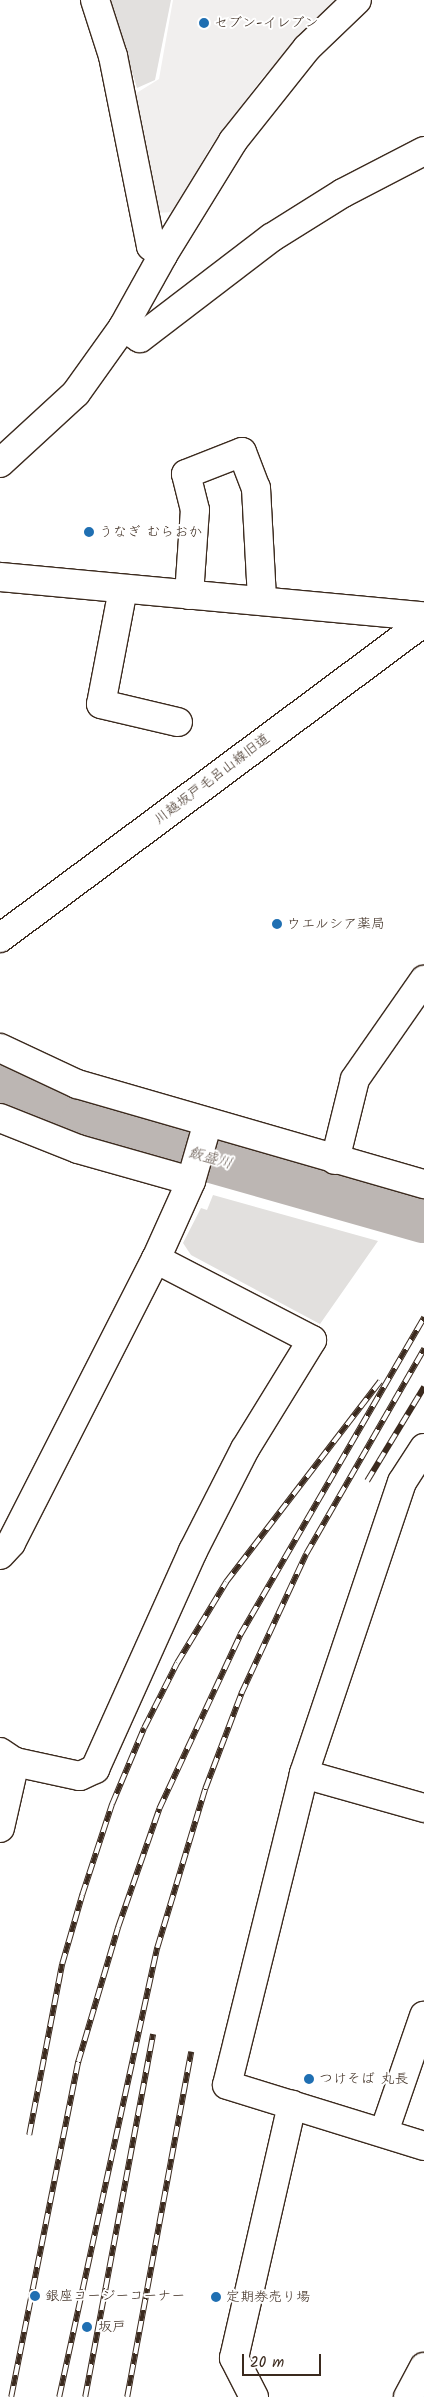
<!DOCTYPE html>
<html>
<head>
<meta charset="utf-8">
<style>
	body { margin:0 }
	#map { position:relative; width:424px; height:2397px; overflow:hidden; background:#fff; font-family:Kalam,"Klee One",sans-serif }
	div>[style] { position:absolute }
	.built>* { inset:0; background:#f1efee }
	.green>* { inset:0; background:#e2e0de }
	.river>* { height:48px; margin:-24px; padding:0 24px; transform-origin:24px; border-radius:24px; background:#bcb6b3 }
	.roads { filter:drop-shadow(1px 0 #3b2a1e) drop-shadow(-1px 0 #3b2a1e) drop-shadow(0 1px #3b2a1e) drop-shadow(0 -1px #3b2a1e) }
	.street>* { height:28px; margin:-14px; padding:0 14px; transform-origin:14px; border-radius:14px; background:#fff }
	.secondary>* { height:28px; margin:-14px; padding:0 14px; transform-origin:14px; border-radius:14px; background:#fff }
	.rail>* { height:5.5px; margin-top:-2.75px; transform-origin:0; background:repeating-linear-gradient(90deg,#fff 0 11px,#3b2a1e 0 22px); box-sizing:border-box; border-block:1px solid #3b2a1e }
	.dots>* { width:14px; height:14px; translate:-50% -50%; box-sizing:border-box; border:2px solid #fff; border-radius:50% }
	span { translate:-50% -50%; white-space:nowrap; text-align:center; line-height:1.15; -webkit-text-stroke:4px #fff; paint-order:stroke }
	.poi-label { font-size:14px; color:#3b2a1e }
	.left { translate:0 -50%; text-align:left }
	.street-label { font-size:14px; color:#3b2a1e }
	.water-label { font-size:15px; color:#685b52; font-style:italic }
	.scale { position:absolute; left:242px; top:2354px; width:79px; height:22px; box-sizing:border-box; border:2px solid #3b2a1e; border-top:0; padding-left:6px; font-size:15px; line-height:18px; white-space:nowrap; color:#3b2a1e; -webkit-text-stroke:4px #fff; paint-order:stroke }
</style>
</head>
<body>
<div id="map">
	<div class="built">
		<div style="clip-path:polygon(173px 0,338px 0,263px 77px,209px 149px,175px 212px,154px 213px,135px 94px,159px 79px)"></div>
	</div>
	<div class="green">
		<div style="clip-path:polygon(110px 0,171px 0,155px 80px,137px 88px)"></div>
		<div style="clip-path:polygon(213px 1195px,378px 1241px,320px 1324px,191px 1255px,183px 1243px,201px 1208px,207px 1210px)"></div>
	</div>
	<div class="river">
		<div style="left:0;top:1087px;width:91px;rotate:23.2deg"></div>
		<div style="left:84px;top:1123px;width:353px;rotate:15.8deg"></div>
	</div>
	<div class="roads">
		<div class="street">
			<div style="left:95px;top:0;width:59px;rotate:72.2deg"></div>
			<div style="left:113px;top:56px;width:194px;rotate:78.7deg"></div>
			<div style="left:151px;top:246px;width:15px;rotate:37deg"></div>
			<div style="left:123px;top:327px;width:20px;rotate:33deg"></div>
			<div style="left:140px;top:338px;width:165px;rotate:-37.4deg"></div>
			<div style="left:271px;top:238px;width:85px;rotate:-32deg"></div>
			<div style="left:343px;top:193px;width:91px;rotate:-27.4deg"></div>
			<div style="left:0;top:463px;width:103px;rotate:-42.6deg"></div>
			<div style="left:76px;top:393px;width:81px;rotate:-54.5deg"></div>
			<div style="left:123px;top:327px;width:82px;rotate:-60.9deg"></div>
			<div style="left:163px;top:255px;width:134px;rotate:-58.4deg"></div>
			<div style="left:233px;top:141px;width:119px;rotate:-51.5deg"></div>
			<div style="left:307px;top:48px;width:69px;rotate:-43.8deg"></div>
			<div style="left:0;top:577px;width:426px;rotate:5.3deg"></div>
			<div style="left:123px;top:589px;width:117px;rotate:100.8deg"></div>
			<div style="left:101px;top:704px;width:79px;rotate:13.2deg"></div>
			<div style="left:189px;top:595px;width:85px;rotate:-86deg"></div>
			<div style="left:195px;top:510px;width:37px;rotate:-104deg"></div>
			<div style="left:186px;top:474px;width:60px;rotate:-21.4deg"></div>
			<div style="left:242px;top:452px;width:39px;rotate:69deg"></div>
			<div style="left:256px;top:488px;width:112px;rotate:86.9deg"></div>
			<div style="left:0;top:1048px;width:85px;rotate:25.1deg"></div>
			<div style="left:77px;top:1084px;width:361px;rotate:16.1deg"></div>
			<div style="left:0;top:1118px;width:84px;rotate:21.7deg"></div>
			<div style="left:78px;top:1149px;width:117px;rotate:15.8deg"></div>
			<div style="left:335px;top:1160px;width:83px;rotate:-76.1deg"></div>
			<div style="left:355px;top:1079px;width:121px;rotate:-55.1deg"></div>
			<div style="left:424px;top:1448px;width:40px;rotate:122.9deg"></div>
			<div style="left:402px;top:1482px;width:308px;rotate:108.6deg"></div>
			<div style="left:304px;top:1774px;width:320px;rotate:103.9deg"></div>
			<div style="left:227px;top:2085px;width:206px;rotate:17.2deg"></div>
			<div style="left:0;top:1555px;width:16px;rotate:-47deg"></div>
			<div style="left:11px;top:1543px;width:319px;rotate:-63deg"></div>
			<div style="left:0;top:1752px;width:18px;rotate:34deg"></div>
			<div style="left:15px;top:1762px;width:66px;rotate:12.2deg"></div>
			<div style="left:80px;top:1776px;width:17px;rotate:-25deg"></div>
			<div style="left:95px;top:1769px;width:239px;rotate:-65.8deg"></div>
			<div style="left:193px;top:1551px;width:114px;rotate:-63deg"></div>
			<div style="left:245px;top:1449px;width:128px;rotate:-58.4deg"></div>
			<div style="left:312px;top:1340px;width:176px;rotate:-152.6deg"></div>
			<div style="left:156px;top:1259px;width:85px;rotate:-65.8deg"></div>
			<div style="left:191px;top:1181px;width:61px;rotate:-73.9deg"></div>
			<div style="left:304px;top:1774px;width:125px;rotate:15.8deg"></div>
			<div style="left:0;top:1828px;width:68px;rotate:-77.2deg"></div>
			<div style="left:384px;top:2132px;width:123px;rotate:-71deg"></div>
			<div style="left:254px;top:2397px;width:44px;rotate:-117.1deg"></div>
			<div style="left:234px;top:2358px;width:260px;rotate:-77.1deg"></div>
		</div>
		<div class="secondary">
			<div style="left:0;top:938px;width:529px;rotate:-36.7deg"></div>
			<div style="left:408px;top:2397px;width:34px;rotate:-62deg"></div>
		</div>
	</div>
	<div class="rail">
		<div style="left:367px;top:1481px;width:110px;rotate:-58.8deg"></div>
		<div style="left:29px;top:2135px;width:174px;rotate:-79.1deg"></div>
		<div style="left:62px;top:1964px;width:72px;rotate:-73.8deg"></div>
		<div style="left:82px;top:1895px;width:96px;rotate:-71.8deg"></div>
		<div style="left:112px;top:1804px;width:82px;rotate:-67.2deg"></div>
		<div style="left:144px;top:1728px;width:73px;rotate:-63.1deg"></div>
		<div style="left:177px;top:1663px;width:95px;rotate:-58.8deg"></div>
		<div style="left:226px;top:1582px;width:253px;rotate:-52.5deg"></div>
		<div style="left:11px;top:2397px;width:342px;rotate:-78.7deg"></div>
		<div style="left:78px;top:2062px;width:141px;rotate:-73.5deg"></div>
		<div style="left:118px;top:1927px;width:125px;rotate:-70.8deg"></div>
		<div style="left:159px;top:1809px;width:192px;rotate:-65deg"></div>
		<div style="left:240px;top:1635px;width:367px;rotate:-59.9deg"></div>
		<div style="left:59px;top:2397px;width:460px;rotate:-77.7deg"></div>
		<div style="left:157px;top:1948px;width:166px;rotate:-73.2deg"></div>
		<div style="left:205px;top:1789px;width:102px;rotate:-69.2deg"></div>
		<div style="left:241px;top:1694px;width:154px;rotate:-65.1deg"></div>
		<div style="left:306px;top:1554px;width:237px;rotate:-60.1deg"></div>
		<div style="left:85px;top:2397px;width:369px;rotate:-79.4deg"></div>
		<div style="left:127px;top:2397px;width:351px;rotate:-79.5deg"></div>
	</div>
	<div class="dots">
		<div style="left:204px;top:23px;background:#1f6fb2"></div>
		<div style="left:89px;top:532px;background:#1f6fb2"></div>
		<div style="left:277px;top:924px;background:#1f6fb2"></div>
		<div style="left:309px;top:2079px;background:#1f6fb2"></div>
		<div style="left:35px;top:2296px;background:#1f6fb2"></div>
		<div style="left:216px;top:2297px;background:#1f6fb2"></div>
		<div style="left:87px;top:2327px;background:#1f6fb2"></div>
	</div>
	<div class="poi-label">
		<span class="left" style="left:214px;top:23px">セブン-イレブン</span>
		<span class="left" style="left:99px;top:532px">うなぎ むらおか</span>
		<span class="left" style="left:287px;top:924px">ウエルシア薬局</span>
		<span class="left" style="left:319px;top:2079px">つけそば 丸長</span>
		<span class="left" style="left:45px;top:2296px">銀座コージーコーナー</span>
		<span class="left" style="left:226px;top:2297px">定期券売り場</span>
		<span class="left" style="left:98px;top:2327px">坂戸</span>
	</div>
	<div class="street-label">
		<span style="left:212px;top:779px;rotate:-37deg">川越坂戸毛呂山線旧道</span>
	</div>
	<div class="water-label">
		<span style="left:210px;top:1159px;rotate:16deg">飯盛川</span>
	</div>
	<div class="scale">20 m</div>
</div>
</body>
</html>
